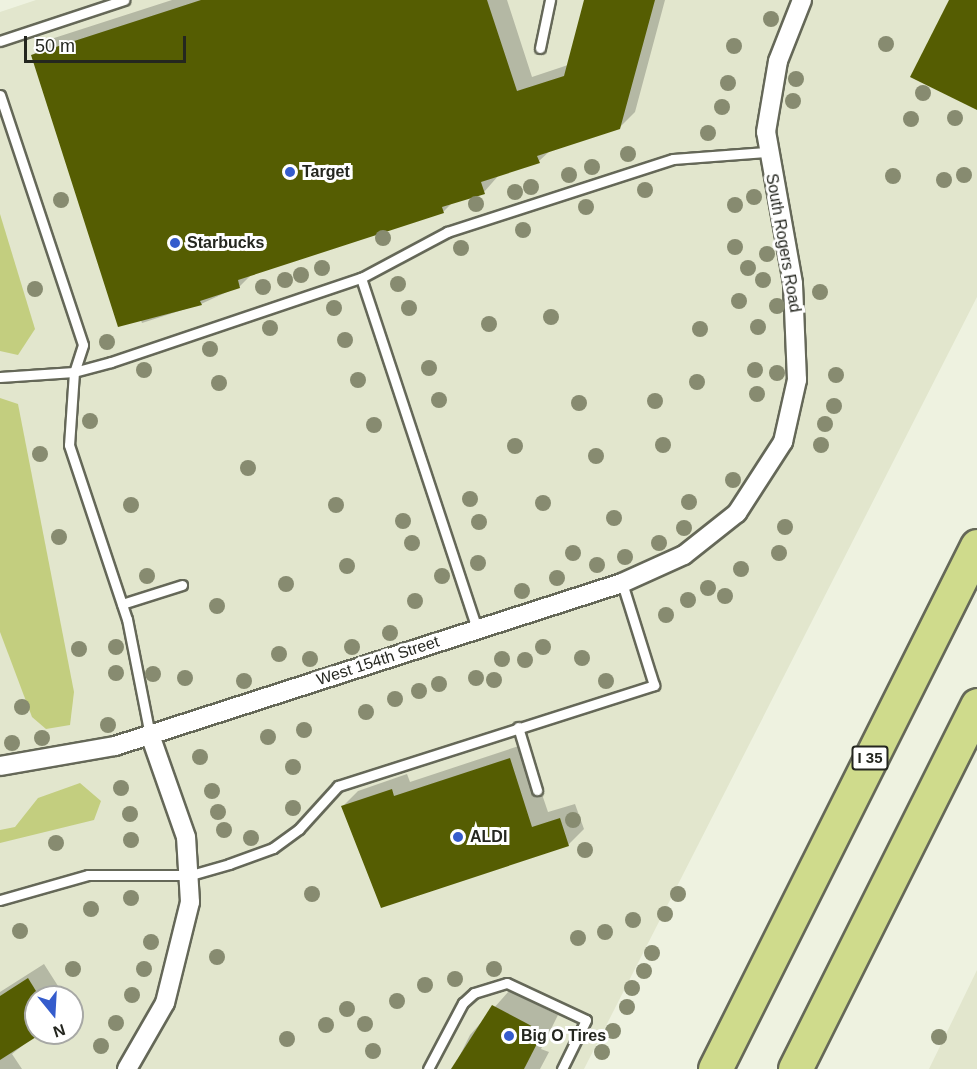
<!DOCTYPE html>
<html>
<head>
<meta charset="utf-8">
<style>
	body { margin:0 }
	#map { position:relative; width:977px; height:1069px; overflow:hidden; background:#eef2e0; font-family:Arial,sans-serif }
	div>[style] { position:absolute }
	.built>* { inset:0; background:#e2e6cd }
	.water>* { inset:0; background:#c3ce7f }
	.shadow>* { inset:0; background:#0003 }
	.building>* { inset:0; background:#555d02 }
	.roads { filter:drop-shadow(2px 0 #656858) drop-shadow(-2px 0 #656858) drop-shadow(0 2px #656858) drop-shadow(0 -2px #656858) }
	.service>* { height:9px; margin:-4.5px; padding:0 4.5px; transform-origin:4.5px; border-radius:4.5px; background:#fff }
	.minor>* { height:18px; margin:-9px; padding:0 9px; transform-origin:9px; border-radius:9px; background:#fff }
	.motorway>* { height:33px; margin:-16.5px; padding:0 16.5px; transform-origin:16.5px; border-radius:16.5px; background:#cfdb8c }
	.trees>* { width:16px; height:16px; margin:-8px; border-radius:50%; background:#878b70 }
	.dots>* { width:16px; height:16px; translate:-50% -50%; box-sizing:border-box; border:3px solid #fff; border-radius:50% }
	span { translate:-50% -50%; white-space:nowrap; text-align:center; line-height:1.15; -webkit-text-stroke:6px #fff; paint-order:stroke }
	.shield-label span { padding:2px 4px; background:#fff; border:2px solid; border-radius:4px; -webkit-text-stroke-width:0 }
	.shield-label { font-size:15px; color:#24261f; font-weight:700 }
	.poi-label { font-size:16px; color:#24261f; font-weight:700 }
	.left { translate:0 -50%; text-align:left }
	.street-label { font-size:16px; color:#24261f }
	.north { position:absolute; left:24px; top:985px; width:60px; height:60px; box-sizing:border-box; background:#fff; border:2px solid #a7a8a5; border-radius:50%; rotate:162deg; font-size:16px; font-weight:700; line-height:24px; text-align:center; color:#24261f }
	.north::after { content:''; display:block; margin:auto; width:21px; height:27px; background:#355ccc; clip-path:polygon(50% 0,100% 100%,50% 72%,0 100%) }
	.scale { position:absolute; left:24px; top:36px; width:162px; height:27px; box-sizing:border-box; border:3px solid #24261f; border-top:0; padding-left:8px; font-size:18px; line-height:21px; white-space:nowrap; color:#24261f; -webkit-text-stroke:4px #fff; paint-order:stroke }
</style>
</head>
<body>
<div id="map">
	<div class="built">
		<div style="clip-path:polygon(evenodd,36px 0,977px 0,977px 297px,584px 1069px,0 1069px,0 12px,36px 0,36px 997px,72px 997px,72px 1033px,36px 1033px,36px 997px)"></div>
		<div style="clip-path:polygon(977px 970px,977px 1069px,929px 1069px)"></div>
	</div>
	<div class="water">
		<div style="clip-path:polygon(0 214px,35px 329px,18px 355px,0 351px)"></div>
		<div style="clip-path:polygon(0 398px,18px 404px,74px 692px,70px 725px,46px 729px,32px 717px,0 632px)"></div>
		<div style="clip-path:polygon(80px 783px,101px 801px,94px 820px,0 843px,0 830px,15px 827px,38px 798px)"></div>
	</div>
	<div class="shadow">
		<div style="clip-path:polygon(172px 0,507px 0,532px 77px,568px 65px,585px 0,665px 0,635px 112px,619px 128px,551px 150px,539px 161px,499px 175px,484px 192px,453px 202px,444px 211px,253px 273px,240px 286px,201px 304px,142px 323px,33px 55px,48px 40px)"></div>
		<div style="clip-path:polygon(525px 744px,548px 812px,575px 804px,584px 829px,568px 845px,343px 806px,358px 791px,407px 774px,410px 782px)"></div>
		<div style="clip-path:polygon(44px 964px,65px 997px,36px 997px,38px 1033px,12px 1054px,22px 1069px,0 1069px,0 992px)"></div>
		<div style="clip-path:polygon(509px 991px,558px 1015px,541px 1049px,549px 1052px,540px 1069px,453px 1069px,470px 1035px)"></div>
	</div>
	<div class="building">
		<div style="clip-path:polygon(201px 0,487px 0,517px 91px,564px 76px,584px 0,655px 0,620px 129px,537px 156px,540px 163px,481px 182px,485px 194px,442px 207px,444px 213px,238px 280px,240px 288px,200px 301px,202px 305px,118px 327px,31px 55px)"></div>
		<div style="clip-path:polygon(949px 0,977px 0,977px 110px,910px 77px)"></div>
		<div style="clip-path:polygon(510px 758px,532px 827px,560px 818px,569px 846px,381px 908px,341px 806px,392px 789px,394px 796px)"></div>
		<div style="clip-path:polygon(28px 978px,36px 991px,36px 1037px,0 1060px,0 996px)"></div>
		<div style="clip-path:polygon(492px 1005px,543px 1032px,524px 1069px,451px 1069px)"></div>
	</div>
	<div class="roads">
		<div class="service">
			<div style="left:0;top:41px;width:131px;rotate:-18.3deg"></div>
			<div style="left:540px;top:48px;width:49px;rotate:-78.2deg"></div>
			<div style="left:0;top:95px;width:263px;rotate:71.6deg"></div>
			<div style="left:83px;top:345px;width:28px;rotate:108deg"></div>
			<div style="left:74px;top:372px;width:73px;rotate:93.9deg"></div>
			<div style="left:69px;top:445px;width:183px;rotate:71.6deg"></div>
			<div style="left:127px;top:619px;width:118px;rotate:78.8deg"></div>
			<div style="left:361px;top:278px;width:370px;rotate:71.7deg"></div>
			<div style="left:0;top:377px;width:74px;rotate:-3.9deg"></div>
			<div style="left:74px;top:372px;width:38px;rotate:-15deg"></div>
			<div style="left:111px;top:362px;width:264px;rotate:-18.6deg"></div>
			<div style="left:361px;top:278px;width:98px;rotate:-28.1deg"></div>
			<div style="left:447px;top:232px;width:237px;rotate:-17.9deg"></div>
			<div style="left:673px;top:159px;width:93px;rotate:-4.3deg"></div>
			<div style="left:122px;top:604px;width:63px;rotate:-17.6deg"></div>
			<div style="left:518px;top:727px;width:66px;rotate:73.2deg"></div>
			<div style="left:0;top:900px;width:91px;rotate:-15.9deg"></div>
			<div style="left:88px;top:875px;width:103px"></div>
			<div style="left:191px;top:875px;width:40px;rotate:-16deg"></div>
			<div style="left:229px;top:864px;width:47px;rotate:-20deg"></div>
			<div style="left:273px;top:848px;width:32px;rotate:-36deg"></div>
			<div style="left:299px;top:829px;width:58px;rotate:-47.8deg"></div>
			<div style="left:338px;top:786px;width:332px;rotate:-17.7deg"></div>
			<div style="left:654px;top:685px;width:107px;rotate:-107.4deg"></div>
			<div style="left:428px;top:1069px;width:75px;rotate:-62.1deg"></div>
			<div style="left:463px;top:1003px;width:15px;rotate:-42deg"></div>
			<div style="left:474px;top:993px;width:34px;rotate:-17deg"></div>
			<div style="left:507px;top:983px;width:87px;rotate:25.1deg"></div>
			<div style="left:586px;top:1020px;width:55px;rotate:116.1deg"></div>
		</div>
		<div class="minor">
			<div style="left:0;top:766px;width:117px;rotate:-9.9deg"></div>
			<div style="left:115px;top:746px;width:533px;rotate:-17.82deg"></div>
			<div style="left:622px;top:583px;width:68px;rotate:-24.3deg"></div>
			<div style="left:684px;top:555px;width:68px;rotate:-38.4deg"></div>
			<div style="left:737px;top:513px;width:85px;rotate:-57.1deg"></div>
			<div style="left:783px;top:442px;width:64px;rotate:-77.3deg"></div>
			<div style="left:797px;top:380px;width:97px;rotate:-92.4deg"></div>
			<div style="left:793px;top:283px;width:153px;rotate:-100.1deg"></div>
			<div style="left:766px;top:132px;width:72px;rotate:-80.4deg"></div>
			<div style="left:778px;top:61px;width:66px;rotate:-68.5deg"></div>
			<div style="left:127px;top:1069px;width:76px;rotate:-60.1deg"></div>
			<div style="left:165px;top:1003px;width:104px;rotate:-76.1deg"></div>
			<div style="left:190px;top:902px;width:65px;rotate:-93.5deg"></div>
			<div style="left:186px;top:837px;width:108px;rotate:-109.4deg"></div>
		</div>
		<div class="motorway">
			<div style="left:715px;top:1069px;width:585px;rotate:-63.39deg"></div>
			<div style="left:795px;top:1069px;width:407px;rotate:-63.4deg"></div>
		</div>
	</div>
	<div class="trees">
		<div style="left:771px;top:19px"></div>
		<div style="left:886px;top:44px"></div>
		<div style="left:734px;top:46px"></div>
		<div style="left:796px;top:79px"></div>
		<div style="left:728px;top:83px"></div>
		<div style="left:923px;top:93px"></div>
		<div style="left:793px;top:101px"></div>
		<div style="left:722px;top:107px"></div>
		<div style="left:955px;top:118px"></div>
		<div style="left:911px;top:119px"></div>
		<div style="left:708px;top:133px"></div>
		<div style="left:628px;top:154px"></div>
		<div style="left:592px;top:167px"></div>
		<div style="left:569px;top:175px"></div>
		<div style="left:964px;top:175px"></div>
		<div style="left:893px;top:176px"></div>
		<div style="left:944px;top:180px"></div>
		<div style="left:531px;top:187px"></div>
		<div style="left:645px;top:190px"></div>
		<div style="left:515px;top:192px"></div>
		<div style="left:754px;top:197px"></div>
		<div style="left:61px;top:200px"></div>
		<div style="left:476px;top:204px"></div>
		<div style="left:735px;top:205px"></div>
		<div style="left:586px;top:207px"></div>
		<div style="left:523px;top:230px"></div>
		<div style="left:383px;top:238px"></div>
		<div style="left:735px;top:247px"></div>
		<div style="left:461px;top:248px"></div>
		<div style="left:767px;top:254px"></div>
		<div style="left:322px;top:268px"></div>
		<div style="left:748px;top:268px"></div>
		<div style="left:301px;top:275px"></div>
		<div style="left:285px;top:280px"></div>
		<div style="left:763px;top:280px"></div>
		<div style="left:398px;top:284px"></div>
		<div style="left:263px;top:287px"></div>
		<div style="left:35px;top:289px"></div>
		<div style="left:820px;top:292px"></div>
		<div style="left:739px;top:301px"></div>
		<div style="left:777px;top:306px"></div>
		<div style="left:334px;top:308px"></div>
		<div style="left:409px;top:308px"></div>
		<div style="left:551px;top:317px"></div>
		<div style="left:489px;top:324px"></div>
		<div style="left:758px;top:327px"></div>
		<div style="left:270px;top:328px"></div>
		<div style="left:700px;top:329px"></div>
		<div style="left:345px;top:340px"></div>
		<div style="left:107px;top:342px"></div>
		<div style="left:210px;top:349px"></div>
		<div style="left:429px;top:368px"></div>
		<div style="left:144px;top:370px"></div>
		<div style="left:755px;top:370px"></div>
		<div style="left:777px;top:373px"></div>
		<div style="left:836px;top:375px"></div>
		<div style="left:358px;top:380px"></div>
		<div style="left:697px;top:382px"></div>
		<div style="left:219px;top:383px"></div>
		<div style="left:757px;top:394px"></div>
		<div style="left:439px;top:400px"></div>
		<div style="left:655px;top:401px"></div>
		<div style="left:579px;top:403px"></div>
		<div style="left:834px;top:406px"></div>
		<div style="left:90px;top:421px"></div>
		<div style="left:825px;top:424px"></div>
		<div style="left:374px;top:425px"></div>
		<div style="left:663px;top:445px"></div>
		<div style="left:821px;top:445px"></div>
		<div style="left:515px;top:446px"></div>
		<div style="left:40px;top:454px"></div>
		<div style="left:596px;top:456px"></div>
		<div style="left:248px;top:468px"></div>
		<div style="left:733px;top:480px"></div>
		<div style="left:470px;top:499px"></div>
		<div style="left:689px;top:502px"></div>
		<div style="left:543px;top:503px"></div>
		<div style="left:131px;top:505px"></div>
		<div style="left:336px;top:505px"></div>
		<div style="left:614px;top:518px"></div>
		<div style="left:403px;top:521px"></div>
		<div style="left:479px;top:522px"></div>
		<div style="left:785px;top:527px"></div>
		<div style="left:684px;top:528px"></div>
		<div style="left:59px;top:537px"></div>
		<div style="left:412px;top:543px"></div>
		<div style="left:659px;top:543px"></div>
		<div style="left:573px;top:553px"></div>
		<div style="left:779px;top:553px"></div>
		<div style="left:625px;top:557px"></div>
		<div style="left:478px;top:563px"></div>
		<div style="left:597px;top:565px"></div>
		<div style="left:347px;top:566px"></div>
		<div style="left:741px;top:569px"></div>
		<div style="left:147px;top:576px"></div>
		<div style="left:442px;top:576px"></div>
		<div style="left:557px;top:578px"></div>
		<div style="left:286px;top:584px"></div>
		<div style="left:708px;top:588px"></div>
		<div style="left:522px;top:591px"></div>
		<div style="left:725px;top:596px"></div>
		<div style="left:688px;top:600px"></div>
		<div style="left:415px;top:601px"></div>
		<div style="left:217px;top:606px"></div>
		<div style="left:666px;top:615px"></div>
		<div style="left:390px;top:633px"></div>
		<div style="left:116px;top:647px"></div>
		<div style="left:352px;top:647px"></div>
		<div style="left:543px;top:647px"></div>
		<div style="left:79px;top:649px"></div>
		<div style="left:279px;top:654px"></div>
		<div style="left:582px;top:658px"></div>
		<div style="left:310px;top:659px"></div>
		<div style="left:502px;top:659px"></div>
		<div style="left:525px;top:660px"></div>
		<div style="left:116px;top:673px"></div>
		<div style="left:153px;top:674px"></div>
		<div style="left:185px;top:678px"></div>
		<div style="left:476px;top:678px"></div>
		<div style="left:494px;top:680px"></div>
		<div style="left:244px;top:681px"></div>
		<div style="left:606px;top:681px"></div>
		<div style="left:439px;top:684px"></div>
		<div style="left:419px;top:691px"></div>
		<div style="left:395px;top:699px"></div>
		<div style="left:22px;top:707px"></div>
		<div style="left:366px;top:712px"></div>
		<div style="left:108px;top:725px"></div>
		<div style="left:304px;top:730px"></div>
		<div style="left:268px;top:737px"></div>
		<div style="left:42px;top:738px"></div>
		<div style="left:12px;top:743px"></div>
		<div style="left:200px;top:757px"></div>
		<div style="left:293px;top:767px"></div>
		<div style="left:121px;top:788px"></div>
		<div style="left:212px;top:791px"></div>
		<div style="left:293px;top:808px"></div>
		<div style="left:218px;top:812px"></div>
		<div style="left:130px;top:814px"></div>
		<div style="left:573px;top:820px"></div>
		<div style="left:224px;top:830px"></div>
		<div style="left:251px;top:838px"></div>
		<div style="left:131px;top:840px"></div>
		<div style="left:56px;top:843px"></div>
		<div style="left:585px;top:850px"></div>
		<div style="left:312px;top:894px"></div>
		<div style="left:678px;top:894px"></div>
		<div style="left:131px;top:898px"></div>
		<div style="left:91px;top:909px"></div>
		<div style="left:665px;top:914px"></div>
		<div style="left:633px;top:920px"></div>
		<div style="left:20px;top:931px"></div>
		<div style="left:605px;top:932px"></div>
		<div style="left:578px;top:938px"></div>
		<div style="left:151px;top:942px"></div>
		<div style="left:652px;top:953px"></div>
		<div style="left:217px;top:957px"></div>
		<div style="left:73px;top:969px"></div>
		<div style="left:144px;top:969px"></div>
		<div style="left:494px;top:969px"></div>
		<div style="left:644px;top:971px"></div>
		<div style="left:455px;top:979px"></div>
		<div style="left:425px;top:985px"></div>
		<div style="left:632px;top:988px"></div>
		<div style="left:132px;top:995px"></div>
		<div style="left:397px;top:1001px"></div>
		<div style="left:627px;top:1007px"></div>
		<div style="left:347px;top:1009px"></div>
		<div style="left:116px;top:1023px"></div>
		<div style="left:365px;top:1024px"></div>
		<div style="left:326px;top:1025px"></div>
		<div style="left:613px;top:1031px"></div>
		<div style="left:939px;top:1037px"></div>
		<div style="left:287px;top:1039px"></div>
		<div style="left:101px;top:1046px"></div>
		<div style="left:373px;top:1051px"></div>
		<div style="left:602px;top:1052px"></div>
	</div>
	<div class="dots">
		<div style="left:290px;top:172px;background:#355ccc"></div>
		<div style="left:175px;top:243px;background:#355ccc"></div>
		<div style="left:458px;top:837px;background:#355ccc"></div>
		<div style="left:509px;top:1036px;background:#355ccc"></div>
	</div>
	<div class="shield-label">
		<span style="left:870px;top:758px">I 35</span>
	</div>
	<div class="poi-label">
		<span class="left" style="left:302px;top:172px">Target</span>
		<span class="left" style="left:187px;top:243px">Starbucks</span>
		<span class="left" style="left:470px;top:837px">ALDI</span>
		<span class="left" style="left:521px;top:1036px">Big O Tires</span>
	</div>
	<div class="street-label">
		<span style="left:783px;top:243px;rotate:80deg">South Rogers Road</span>
		<span style="left:378px;top:661px;rotate:-18deg">West 154th Street</span>
	</div>
	<div class="north">N</div>
	<div class="scale">50 m</div>
</div>
</body>
</html>
